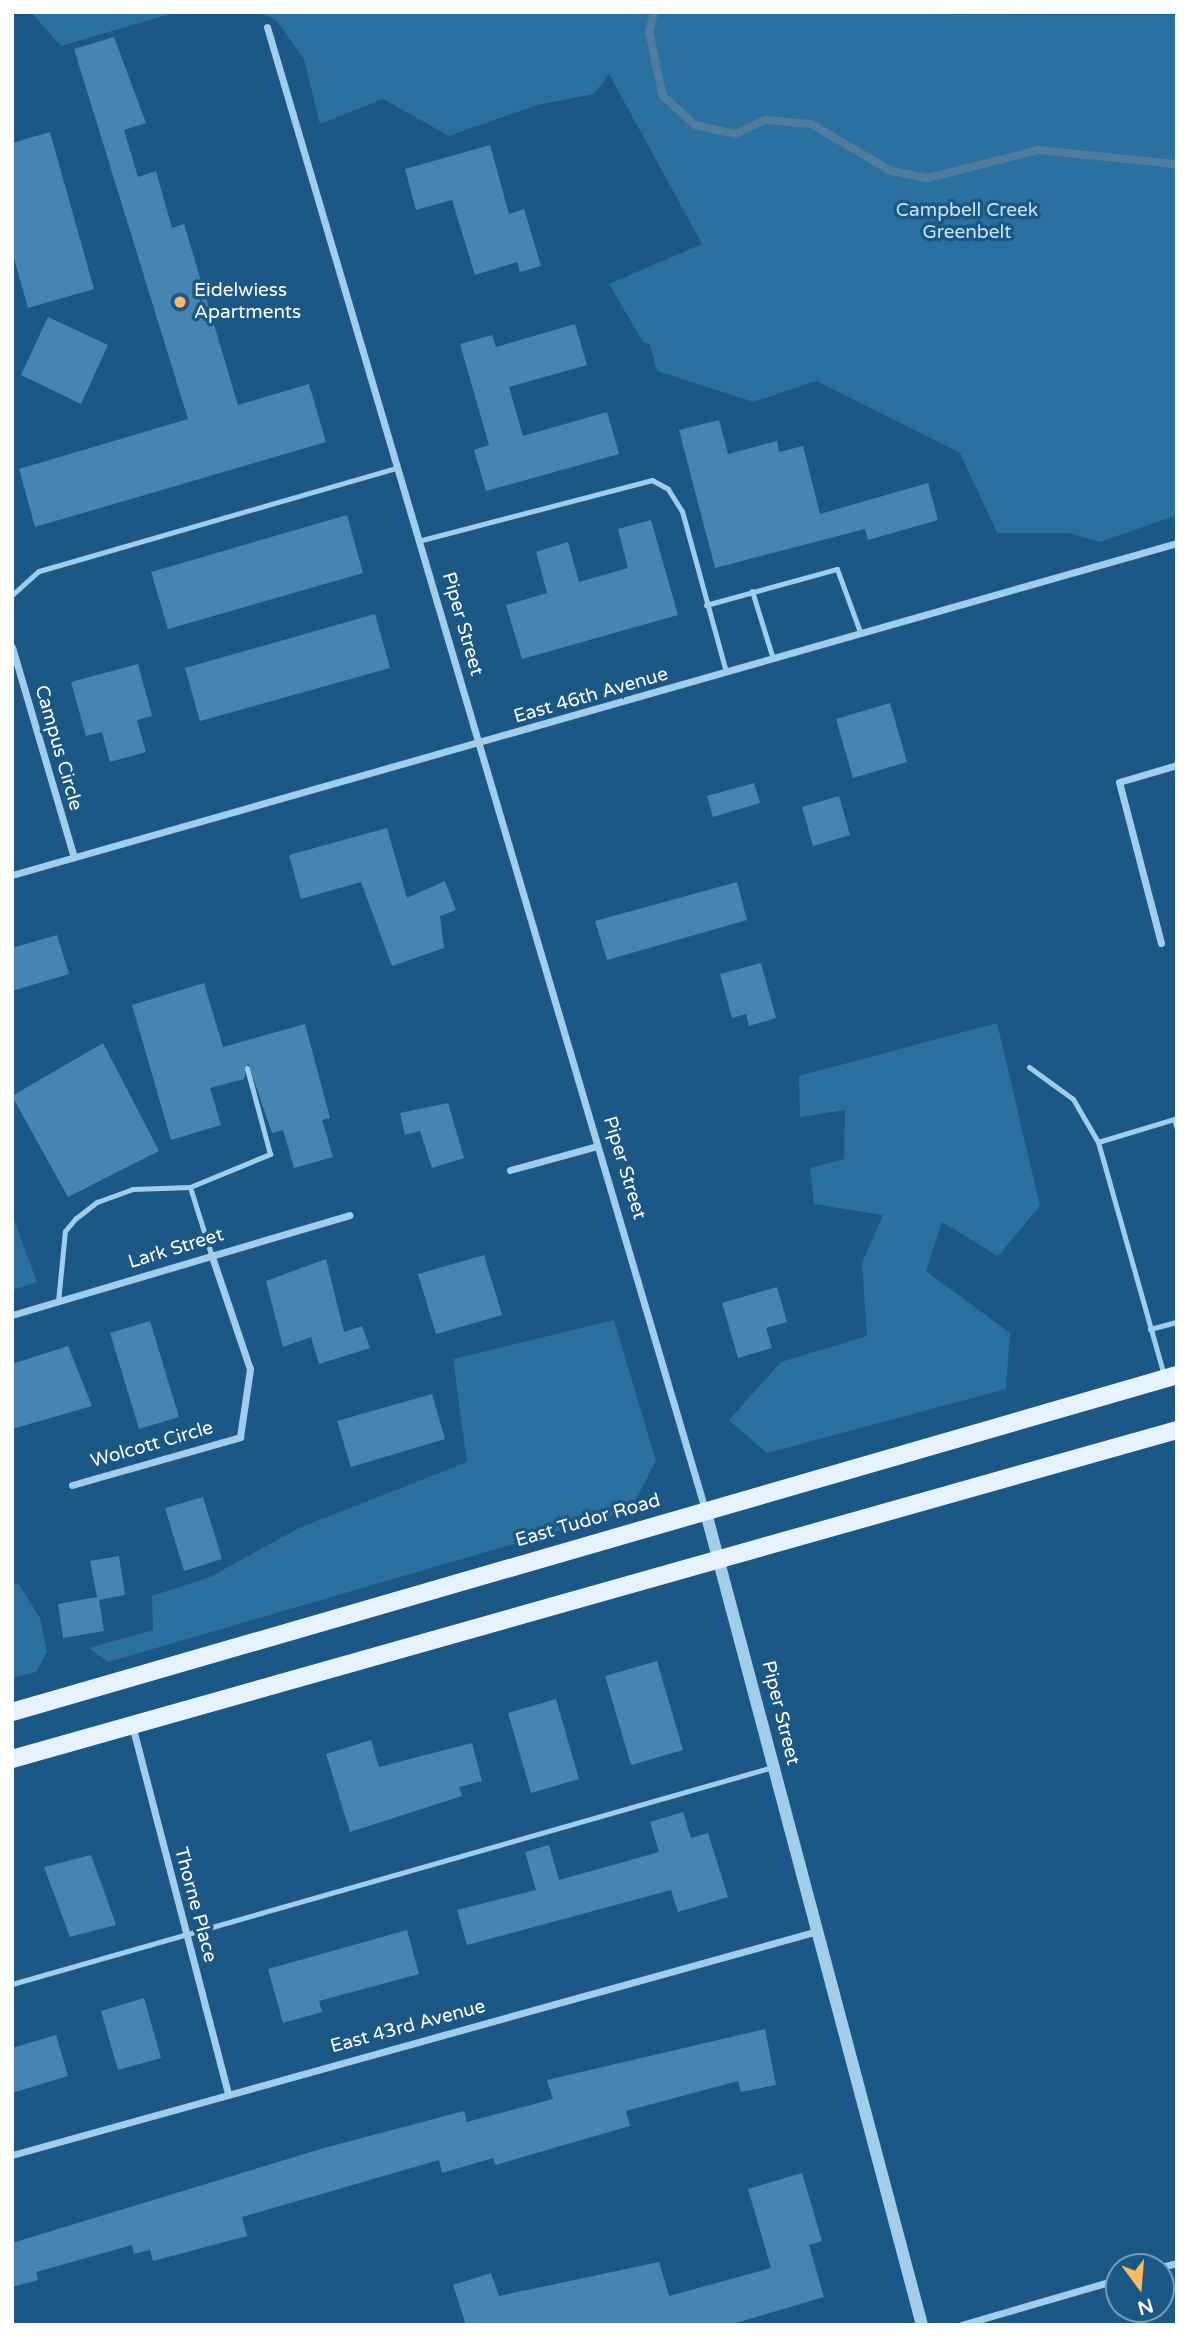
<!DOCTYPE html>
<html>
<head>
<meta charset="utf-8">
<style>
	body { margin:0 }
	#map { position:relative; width:1189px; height:2337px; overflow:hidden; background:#1b5885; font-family:"Varela Round",sans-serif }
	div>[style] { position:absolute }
	.green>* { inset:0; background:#2a71a2 }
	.stream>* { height:8px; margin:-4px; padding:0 4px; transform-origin:4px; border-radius:4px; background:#507c9d }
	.building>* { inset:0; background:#4784b1 }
	.service>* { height:5px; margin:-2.5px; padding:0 2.5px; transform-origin:2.5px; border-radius:2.5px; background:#a1cdeb }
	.minor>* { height:7px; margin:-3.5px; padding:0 3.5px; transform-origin:3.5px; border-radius:3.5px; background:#a1cdeb }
	.tertiary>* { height:12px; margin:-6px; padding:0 6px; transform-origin:6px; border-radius:6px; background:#a1cdeb }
	.primary>* { height:18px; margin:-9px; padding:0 9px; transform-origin:9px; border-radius:9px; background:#e6f3ff }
	.dots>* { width:19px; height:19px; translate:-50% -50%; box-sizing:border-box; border:4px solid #1b5885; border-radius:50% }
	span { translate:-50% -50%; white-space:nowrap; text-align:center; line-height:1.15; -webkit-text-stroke:7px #1b5885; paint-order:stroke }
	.park-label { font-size:19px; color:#c6e4f8 }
	.poi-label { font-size:19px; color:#fff }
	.left { translate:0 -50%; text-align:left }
	.street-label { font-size:19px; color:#fff }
	.frame { position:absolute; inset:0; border:14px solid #fff; pointer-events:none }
	.north { position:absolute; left:1105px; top:2253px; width:70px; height:70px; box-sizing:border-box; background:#1b5885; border:2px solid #769bb6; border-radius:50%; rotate:164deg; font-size:19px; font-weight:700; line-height:28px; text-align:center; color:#fff }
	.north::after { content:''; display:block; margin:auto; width:24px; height:32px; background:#fdba5e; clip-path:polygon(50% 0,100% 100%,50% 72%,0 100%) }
</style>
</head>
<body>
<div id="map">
	<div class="green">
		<div style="clip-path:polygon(31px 12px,177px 12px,61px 46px)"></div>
		<div style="clip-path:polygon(260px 12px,1177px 15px,1177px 515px,1100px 542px,1069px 533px,997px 533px,960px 453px,816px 381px,754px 402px,657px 371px,650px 344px,643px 342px,609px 284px,702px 244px,609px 74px,594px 94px,537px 105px,449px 136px,383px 99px,320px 124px,304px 59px,277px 21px)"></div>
		<div style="clip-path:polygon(997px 1023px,1040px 1206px,998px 1256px,942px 1222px,926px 1271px,1010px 1333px,1006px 1389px,767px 1453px,729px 1420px,781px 1362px,867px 1336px,862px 1263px,883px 1215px,814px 1204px,810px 1168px,844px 1159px,845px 1110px,800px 1117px,799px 1076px)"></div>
		<div style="clip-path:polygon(12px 1215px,37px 1282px,12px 1290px)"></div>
		<div style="clip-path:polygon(614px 1320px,656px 1461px,630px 1510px,108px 1662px,89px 1648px,153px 1630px,152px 1596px,210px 1577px,299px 1528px,467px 1462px,453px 1359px)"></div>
		<div style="clip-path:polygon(18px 1583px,40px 1618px,47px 1652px,36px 1672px,12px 1678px,12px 1586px)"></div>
	</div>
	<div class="stream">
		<div style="left:654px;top:12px;width:21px;rotate:104deg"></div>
		<div style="left:649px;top:32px;width:66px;rotate:77.7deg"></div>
		<div style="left:663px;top:96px;width:43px;rotate:42.2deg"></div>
		<div style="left:695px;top:125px;width:41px;rotate:12.7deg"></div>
		<div style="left:735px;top:134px;width:33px;rotate:-25deg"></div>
		<div style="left:765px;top:120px;width:46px;rotate:5deg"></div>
		<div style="left:811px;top:124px;width:93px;rotate:30.4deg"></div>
		<div style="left:891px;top:171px;width:38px;rotate:11deg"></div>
		<div style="left:928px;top:178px;width:114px;rotate:-14.3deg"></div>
		<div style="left:1038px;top:150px;width:140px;rotate:5.8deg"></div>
	</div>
	<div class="building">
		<div style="clip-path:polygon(114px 37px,146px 123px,124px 130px,138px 177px,156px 171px,172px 228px,184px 224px,238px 405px,309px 384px,326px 442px,35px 527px,19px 469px,188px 419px,74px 49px)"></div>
		<div style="clip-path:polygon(50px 132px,94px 289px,28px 308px,12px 251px,12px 143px)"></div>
		<div style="clip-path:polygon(490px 145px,509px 214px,524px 209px,541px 266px,520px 272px,517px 262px,475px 275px,452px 200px,416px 210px,405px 169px)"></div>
		<div style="clip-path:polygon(48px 317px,108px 345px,81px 404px,21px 375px)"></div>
		<div style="clip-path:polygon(575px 324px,587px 365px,509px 387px,523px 436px,607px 412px,619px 454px,486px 491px,474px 450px,489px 445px,460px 344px,492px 335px,496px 347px)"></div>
		<div style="clip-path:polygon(719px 420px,728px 454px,777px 441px,779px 452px,803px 446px,820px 514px,928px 483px,938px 520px,868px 540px,865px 529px,715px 568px,679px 430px)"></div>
		<div style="clip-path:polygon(347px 515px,363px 573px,168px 629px,151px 572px)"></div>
		<div style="clip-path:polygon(651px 520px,678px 615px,522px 659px,506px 605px,547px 593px,536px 552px,568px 542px,579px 582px,628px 568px,618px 529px)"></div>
		<div style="clip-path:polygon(375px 614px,390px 668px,200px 721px,185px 668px)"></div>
		<div style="clip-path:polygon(138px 664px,152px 716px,137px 720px,146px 752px,110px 762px,102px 732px,86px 736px,71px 682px)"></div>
		<div style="clip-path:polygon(890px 703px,907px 762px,853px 778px,836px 719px)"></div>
		<div style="clip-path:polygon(754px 783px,760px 803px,713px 817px,707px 796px)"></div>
		<div style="clip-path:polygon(839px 796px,850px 835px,813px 846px,802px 807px)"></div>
		<div style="clip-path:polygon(387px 828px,407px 898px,445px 881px,456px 910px,440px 916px,444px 948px,392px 966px,361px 882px,301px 899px,289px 855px)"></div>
		<div style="clip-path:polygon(737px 882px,747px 920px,607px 960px,595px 921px)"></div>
		<div style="clip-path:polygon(57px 935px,69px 974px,12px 991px,12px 948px)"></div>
		<div style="clip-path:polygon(761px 963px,776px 1018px,749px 1026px,746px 1014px,732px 1018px,720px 974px)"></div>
		<div style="clip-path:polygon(204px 983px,223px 1047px,305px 1024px,330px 1118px,322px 1120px,333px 1157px,294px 1168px,283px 1130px,272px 1133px,248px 1063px,244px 1079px,210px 1088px,221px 1125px,171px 1140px,132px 1005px)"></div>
		<div style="clip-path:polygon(103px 1043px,159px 1151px,68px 1197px,12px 1096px)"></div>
		<div style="clip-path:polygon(448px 1103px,464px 1158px,432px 1168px,420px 1131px,405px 1135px,400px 1113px)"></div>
		<div style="clip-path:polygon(484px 1255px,502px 1315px,436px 1334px,418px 1274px)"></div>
		<div style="clip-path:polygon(326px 1259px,344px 1332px,362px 1326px,370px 1348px,319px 1364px,311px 1337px,283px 1347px,266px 1281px)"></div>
		<div style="clip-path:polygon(777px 1287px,787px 1322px,766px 1328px,772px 1348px,738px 1358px,722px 1303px)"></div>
		<div style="clip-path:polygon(150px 1321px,179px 1417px,139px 1429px,110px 1333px)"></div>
		<div style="clip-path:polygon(68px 1346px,92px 1406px,12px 1429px,12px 1364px)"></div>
		<div style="clip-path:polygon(432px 1394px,445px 1439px,351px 1467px,337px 1421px)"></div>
		<div style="clip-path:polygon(203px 1497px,222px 1559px,184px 1571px,165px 1508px)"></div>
		<div style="clip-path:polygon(119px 1556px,125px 1595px,99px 1600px,104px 1631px,63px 1638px,58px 1604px,97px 1597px,90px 1561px)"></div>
		<div style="clip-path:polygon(657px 1661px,683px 1750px,631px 1765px,605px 1676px)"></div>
		<div style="clip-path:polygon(556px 1699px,579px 1779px,531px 1793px,508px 1713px)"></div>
		<div style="clip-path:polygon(371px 1740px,379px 1767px,472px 1743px,482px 1781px,459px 1787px,462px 1796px,350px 1832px,326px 1754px)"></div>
		<div style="clip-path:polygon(683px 1812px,691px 1838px,708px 1833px,728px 1897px,678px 1912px,671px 1890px,467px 1945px,457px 1910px,536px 1890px,525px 1852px,549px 1845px,559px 1880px,659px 1852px,650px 1822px)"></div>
		<div style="clip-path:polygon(91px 1855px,116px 1925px,70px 1937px,44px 1867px)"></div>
		<div style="clip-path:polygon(407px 1930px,419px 1974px,319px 2001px,322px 2012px,283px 2023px,268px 1969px)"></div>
		<div style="clip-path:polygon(144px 1998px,161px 2058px,118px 2070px,101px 2011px)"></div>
		<div style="clip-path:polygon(765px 2029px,776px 2085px,741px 2092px,738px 2081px,626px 2111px,630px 2126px,495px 2165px,493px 2158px,442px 2173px,439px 2160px,242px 2217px,247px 2236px,153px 2261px,150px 2250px,134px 2254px,132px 2245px,36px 2272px,38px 2280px,12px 2287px,12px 2243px,324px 2148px,464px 2111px,467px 2122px,553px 2099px,547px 2080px)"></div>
		<div style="clip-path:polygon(56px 2035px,68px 2076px,12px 2093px,12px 2048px)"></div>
		<div style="clip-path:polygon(802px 2173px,822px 2241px,809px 2245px,824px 2297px,729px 2325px,466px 2325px,453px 2285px,491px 2273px,499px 2296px,659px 2262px,669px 2296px,771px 2268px,748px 2189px)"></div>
	</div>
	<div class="service">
		<div style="left:418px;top:541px;width:242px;rotate:-14.6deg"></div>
		<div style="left:652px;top:480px;width:18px;rotate:29deg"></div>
		<div style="left:668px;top:489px;width:26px;rotate:58deg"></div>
		<div style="left:682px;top:511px;width:167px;rotate:74.7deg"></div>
		<div style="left:752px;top:591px;width:71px;rotate:72.8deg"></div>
		<div style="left:12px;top:595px;width:36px;rotate:-42deg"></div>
		<div style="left:39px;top:571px;width:372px;rotate:-16.1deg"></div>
		<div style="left:706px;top:605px;width:136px;rotate:-15.4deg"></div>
		<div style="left:837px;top:569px;width:67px;rotate:69.9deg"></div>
		<div style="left:1029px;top:1067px;width:54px;rotate:36deg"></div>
		<div style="left:1073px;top:1099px;width:50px;rotate:59.8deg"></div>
		<div style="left:1098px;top:1142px;width:79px;rotate:-16.8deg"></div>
		<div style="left:1174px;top:1119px;width:10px;rotate:73deg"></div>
		<div style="left:1098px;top:1142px;width:242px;rotate:74.2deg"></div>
		<div style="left:211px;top:1254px;width:70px;rotate:-107.4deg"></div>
		<div style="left:190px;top:1187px;width:87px;rotate:-22.4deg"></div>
		<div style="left:270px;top:1154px;width:89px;rotate:-105deg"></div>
		<div style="left:58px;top:1302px;width:71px;rotate:-84.4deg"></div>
		<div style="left:65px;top:1231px;width:16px;rotate:-50deg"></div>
		<div style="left:75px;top:1219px;width:28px;rotate:-38deg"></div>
		<div style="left:97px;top:1202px;width:38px;rotate:-20deg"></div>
		<div style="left:133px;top:1189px;width:57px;rotate:-2deg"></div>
		<div style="left:1150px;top:1329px;width:28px;rotate:-15deg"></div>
		<div style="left:12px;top:1984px;width:791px;rotate:-15.92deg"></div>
	</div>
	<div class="minor">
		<div style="left:267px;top:27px;width:1545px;rotate:73.54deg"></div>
		<div style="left:12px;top:647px;width:219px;rotate:73.6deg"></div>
		<div style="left:12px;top:875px;width:1211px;rotate:-15.91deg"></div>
		<div style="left:1161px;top:943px;width:166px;rotate:-104.6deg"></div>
		<div style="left:1119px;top:782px;width:60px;rotate:-16.3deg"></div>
		<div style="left:510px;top:1170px;width:90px;rotate:-15.4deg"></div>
		<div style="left:12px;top:1315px;width:352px;rotate:-16.5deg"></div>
		<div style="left:72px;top:1485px;width:175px;rotate:-15.9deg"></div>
		<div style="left:240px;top:1437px;width:69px;rotate:-81.6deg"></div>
		<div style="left:250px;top:1369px;width:121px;rotate:-108.7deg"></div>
		<div style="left:132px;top:1725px;width:380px;rotate:75.4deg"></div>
		<div style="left:12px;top:2155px;width:832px;rotate:-15.54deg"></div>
		<div style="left:1161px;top:2267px;width:16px;rotate:-14deg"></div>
		<div style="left:961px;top:2325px;width:165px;rotate:-16.2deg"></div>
	</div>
	<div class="tertiary">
		<div style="left:705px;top:1509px;width:844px;rotate:75.11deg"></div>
	</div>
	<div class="primary">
		<div style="left:12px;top:1712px;width:1213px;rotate:-16.13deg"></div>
		<div style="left:12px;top:1759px;width:1211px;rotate:-15.77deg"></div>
	</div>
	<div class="dots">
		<div style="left:180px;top:302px;background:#fdba5e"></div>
	</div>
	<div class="park-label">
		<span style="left:967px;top:222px">Campbell Creek<br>Greenbelt</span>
	</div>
	<div class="poi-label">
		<span class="left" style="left:194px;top:302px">Eidelwiess<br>Apartments</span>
	</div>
	<div class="street-label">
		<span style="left:462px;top:624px;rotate:74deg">Piper Street</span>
		<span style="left:591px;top:696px;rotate:-16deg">East 46th Avenue</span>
		<span style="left:58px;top:748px;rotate:74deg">Campus Circle</span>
		<span style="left:624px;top:1168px;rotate:73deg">Piper Street</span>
		<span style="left:176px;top:1249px;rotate:-17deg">Lark Street</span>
		<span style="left:152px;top:1445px;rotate:-16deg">Wolcott Circle</span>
		<span style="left:588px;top:1521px;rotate:-16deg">East Tudor Road</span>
		<span style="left:780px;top:1713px;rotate:76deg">Piper Street</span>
		<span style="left:195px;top:1905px;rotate:75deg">Thorne Place</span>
		<span style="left:408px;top:2027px;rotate:-15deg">East 43rd Avenue</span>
	</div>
	<div class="frame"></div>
	<div class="north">N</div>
</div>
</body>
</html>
